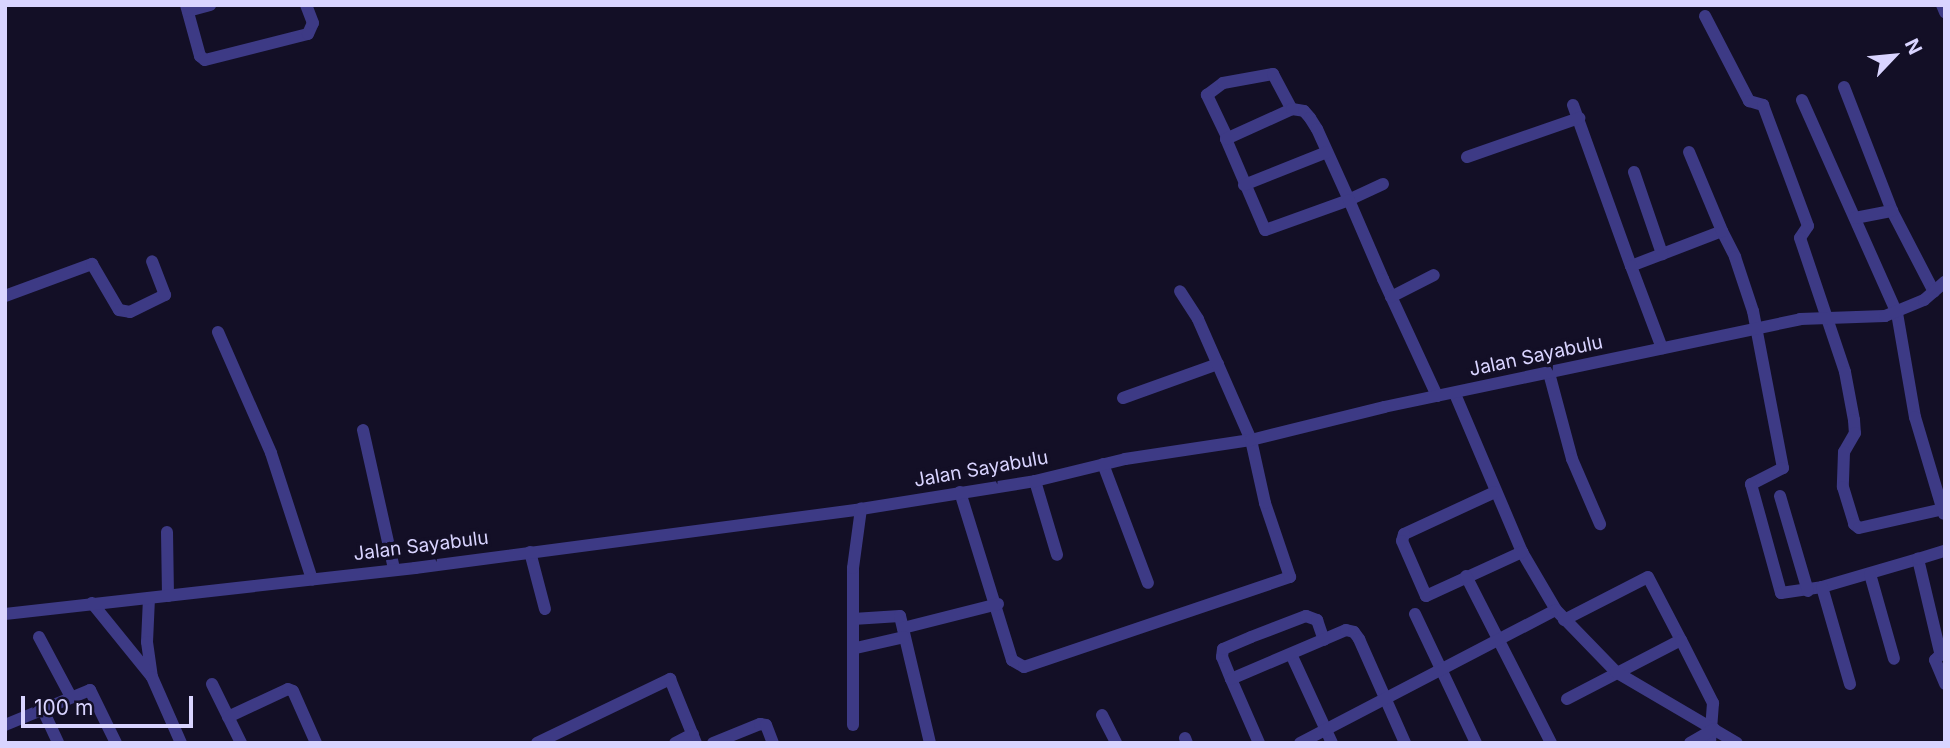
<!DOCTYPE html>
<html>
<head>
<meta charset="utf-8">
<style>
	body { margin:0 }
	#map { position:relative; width:1950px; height:748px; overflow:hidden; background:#130f26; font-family:Inter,sans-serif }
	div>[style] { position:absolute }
	.street>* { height:12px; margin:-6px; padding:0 6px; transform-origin:6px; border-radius:6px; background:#3d3a85 }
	span { translate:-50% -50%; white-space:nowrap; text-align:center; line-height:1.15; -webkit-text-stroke:7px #130f26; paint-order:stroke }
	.street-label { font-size:19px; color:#d9d4ff }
	.frame { position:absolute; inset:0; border:7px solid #d9d4ff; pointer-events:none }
	.north { position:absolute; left:1859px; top:21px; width:70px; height:70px; -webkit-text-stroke:5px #130f26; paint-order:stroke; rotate:64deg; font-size:19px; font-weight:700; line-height:28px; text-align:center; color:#d9d4ff }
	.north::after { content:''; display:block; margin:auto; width:24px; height:32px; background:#d9d4ff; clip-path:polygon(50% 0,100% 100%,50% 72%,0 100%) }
	.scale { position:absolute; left:21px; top:696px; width:172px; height:32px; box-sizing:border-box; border:4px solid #d9d4ff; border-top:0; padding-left:9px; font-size:21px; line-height:24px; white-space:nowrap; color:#d9d4ff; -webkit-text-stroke:5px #130f26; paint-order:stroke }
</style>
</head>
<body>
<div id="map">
	<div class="street">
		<div style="left:186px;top:5px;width:53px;rotate:74.6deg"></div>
		<div style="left:200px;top:56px;width:6px;rotate:39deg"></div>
		<div style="left:205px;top:60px;width:106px;rotate:-14.2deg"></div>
		<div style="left:308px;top:34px;width:12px;rotate:-66deg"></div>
		<div style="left:313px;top:23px;width:19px;rotate:-111deg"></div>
		<div style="left:1942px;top:5px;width:8px;rotate:67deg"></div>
		<div style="left:188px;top:11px;width:23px;rotate:-15deg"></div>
		<div style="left:1705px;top:16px;width:96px;rotate:62.6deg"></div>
		<div style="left:1749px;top:101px;width:15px;rotate:16deg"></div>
		<div style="left:1763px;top:105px;width:129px;rotate:69.6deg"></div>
		<div style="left:1808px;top:226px;width:14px;rotate:124deg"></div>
		<div style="left:1800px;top:238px;width:141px;rotate:71.4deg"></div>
		<div style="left:1845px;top:372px;width:49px;rotate:79.4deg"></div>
		<div style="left:1854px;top:420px;width:13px;rotate:86deg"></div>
		<div style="left:1855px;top:433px;width:22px;rotate:120deg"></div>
		<div style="left:1844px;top:452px;width:35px;rotate:92deg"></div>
		<div style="left:1843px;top:487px;width:39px;rotate:73deg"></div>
		<div style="left:1854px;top:524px;width:6px;rotate:39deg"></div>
		<div style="left:1859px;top:528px;width:86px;rotate:-12.7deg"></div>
		<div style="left:1844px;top:87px;width:133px;rotate:68.8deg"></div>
		<div style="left:1892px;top:211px;width:91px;rotate:62.6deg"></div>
		<div style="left:1802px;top:100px;width:233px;rotate:66deg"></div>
		<div style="left:1897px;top:313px;width:106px;rotate:80.2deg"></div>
		<div style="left:1915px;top:417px;width:101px;rotate:73.4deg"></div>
		<div style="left:1573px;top:105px;width:171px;rotate:70.2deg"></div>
		<div style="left:1631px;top:266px;width:97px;rotate:-21deg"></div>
		<div style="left:1722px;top:231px;width:29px;rotate:63deg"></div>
		<div style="left:1735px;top:257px;width:57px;rotate:71.6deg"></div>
		<div style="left:1753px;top:311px;width:160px;rotate:79.2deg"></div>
		<div style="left:1783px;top:468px;width:36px;rotate:153deg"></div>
		<div style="left:1751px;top:484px;width:113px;rotate:74.6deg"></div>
		<div style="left:1781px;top:593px;width:41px;rotate:-8.3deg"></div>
		<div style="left:1822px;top:587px;width:100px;rotate:-16.3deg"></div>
		<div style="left:1227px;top:137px;width:47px;rotate:-115.5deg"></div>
		<div style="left:1207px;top:95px;width:20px;rotate:-37deg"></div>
		<div style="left:1223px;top:83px;width:51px;rotate:-10.2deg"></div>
		<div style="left:1273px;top:74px;width:40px;rotate:62deg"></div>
		<div style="left:1689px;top:152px;width:86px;rotate:67.3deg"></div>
		<div style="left:1467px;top:157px;width:119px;rotate:-19.2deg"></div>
		<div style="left:1634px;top:172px;width:87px;rotate:71.1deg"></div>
		<div style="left:1383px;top:184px;width:38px;rotate:155deg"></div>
		<div style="left:1349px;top:200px;width:89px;rotate:160.3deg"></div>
		<div style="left:1265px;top:230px;width:99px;rotate:-113.2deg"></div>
		<div style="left:1226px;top:139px;width:72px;rotate:-24.4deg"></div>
		<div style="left:1292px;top:109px;width:12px;rotate:9deg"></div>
		<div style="left:1304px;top:111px;width:9px;rotate:49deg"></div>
		<div style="left:1310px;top:118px;width:13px;rotate:58deg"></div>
		<div style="left:1317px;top:129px;width:78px;rotate:65.7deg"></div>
		<div style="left:1349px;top:200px;width:86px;rotate:66.7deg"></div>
		<div style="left:1383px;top:279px;width:129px;rotate:65.2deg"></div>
		<div style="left:1244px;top:185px;width:89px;rotate:-21.7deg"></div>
		<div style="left:1855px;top:218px;width:38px;rotate:-11deg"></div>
		<div style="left:1631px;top:266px;width:88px;rotate:69.3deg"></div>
		<div style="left:5px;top:296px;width:93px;rotate:-20.2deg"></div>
		<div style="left:92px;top:264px;width:53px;rotate:59.6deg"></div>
		<div style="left:119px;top:310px;width:11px;rotate:10deg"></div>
		<div style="left:130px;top:312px;width:39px;rotate:-26deg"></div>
		<div style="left:165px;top:295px;width:36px;rotate:-111deg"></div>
		<div style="left:1391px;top:297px;width:48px;rotate:-27.1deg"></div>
		<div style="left:218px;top:332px;width:132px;rotate:66.3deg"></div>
		<div style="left:271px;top:453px;width:133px;rotate:72deg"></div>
		<div style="left:1549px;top:373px;width:89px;rotate:75deg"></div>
		<div style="left:1572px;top:459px;width:71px;rotate:66.7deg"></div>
		<div style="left:1455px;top:394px;width:172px;rotate:67deg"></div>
		<div style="left:1522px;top:552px;width:67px;rotate:59.6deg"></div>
		<div style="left:1123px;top:398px;width:101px;rotate:-19.7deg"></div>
		<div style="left:363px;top:430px;width:142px;rotate:77.4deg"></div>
		<div style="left:1103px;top:464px;width:127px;rotate:69.3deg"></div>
		<div style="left:1035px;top:481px;width:77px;rotate:73.4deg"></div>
		<div style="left:960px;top:492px;width:176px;rotate:72.8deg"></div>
		<div style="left:1012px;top:660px;width:14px;rotate:30deg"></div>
		<div style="left:1024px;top:667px;width:281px;rotate:-18.7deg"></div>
		<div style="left:1290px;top:577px;width:78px;rotate:-108.7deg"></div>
		<div style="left:1265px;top:503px;width:65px;rotate:-102.5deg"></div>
		<div style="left:1251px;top:440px;width:132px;rotate:-113.7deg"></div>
		<div style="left:1198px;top:319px;width:33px;rotate:-123deg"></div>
		<div style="left:1495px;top:492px;width:100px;rotate:155.2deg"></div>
		<div style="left:1404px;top:534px;width:7px;rotate:106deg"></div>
		<div style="left:1402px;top:541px;width:60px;rotate:66.4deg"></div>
		<div style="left:1426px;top:596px;width:106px;rotate:-24.6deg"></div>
		<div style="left:1780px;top:496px;width:99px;rotate:73.6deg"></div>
		<div style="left:167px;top:532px;width:64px;rotate:89.1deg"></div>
		<div style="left:530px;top:552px;width:59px;rotate:75.3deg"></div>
		<div style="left:1870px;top:574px;width:88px;rotate:74.2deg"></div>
		<div style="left:1466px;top:576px;width:187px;rotate:63deg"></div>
		<div style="left:1822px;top:587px;width:101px;rotate:73.9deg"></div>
		<div style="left:149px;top:598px;width:44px;rotate:92.6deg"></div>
		<div style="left:147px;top:642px;width:35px;rotate:82deg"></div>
		<div style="left:92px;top:603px;width:95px;rotate:51deg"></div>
		<div style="left:152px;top:677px;width:72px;rotate:66.3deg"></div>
		<div style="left:5px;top:614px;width:413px;rotate:-6.4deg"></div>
		<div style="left:415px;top:568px;width:450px;rotate:-7.5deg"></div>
		<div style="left:861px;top:509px;width:176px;rotate:-9.1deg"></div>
		<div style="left:1035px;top:481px;width:93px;rotate:-13.7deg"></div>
		<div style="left:1125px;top:459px;width:127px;rotate:-8.6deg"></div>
		<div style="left:1251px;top:440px;width:137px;rotate:-13.9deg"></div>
		<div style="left:1384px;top:407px;width:425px;rotate:-11.9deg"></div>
		<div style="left:1800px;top:319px;width:85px;rotate:-2deg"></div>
		<div style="left:1885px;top:316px;width:42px;rotate:-22.3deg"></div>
		<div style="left:1924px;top:300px;width:28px;rotate:-41deg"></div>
		<div style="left:1415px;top:614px;width:143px;rotate:64.7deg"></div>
		<div style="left:853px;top:619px;width:47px;rotate:-3.7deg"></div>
		<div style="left:900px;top:616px;width:130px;rotate:76.7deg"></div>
		<div style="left:1564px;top:620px;width:94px;rotate:-27.1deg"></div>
		<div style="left:1648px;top:577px;width:71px;rotate:62.4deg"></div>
		<div style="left:903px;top:628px;width:98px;rotate:-14.2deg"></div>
		<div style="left:39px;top:637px;width:66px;rotate:61.9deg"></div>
		<div style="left:856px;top:648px;width:49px;rotate:-12.9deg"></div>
		<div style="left:1945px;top:650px;width:14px;rotate:135deg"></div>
		<div style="left:1935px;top:660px;width:26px;rotate:67deg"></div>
		<div style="left:1940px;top:652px;width:96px;rotate:-103.3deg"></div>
		<div style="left:1918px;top:559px;width:28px;rotate:-17deg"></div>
		<div style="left:1291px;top:654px;width:98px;rotate:65.3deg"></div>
		<div style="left:1231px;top:679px;width:24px;rotate:-112deg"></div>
		<div style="left:1222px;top:657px;width:8px;rotate:-83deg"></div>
		<div style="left:1223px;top:649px;width:30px;rotate:-23deg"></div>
		<div style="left:1251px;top:637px;width:59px;rotate:-20.9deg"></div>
		<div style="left:1306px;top:616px;width:12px;rotate:20deg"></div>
		<div style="left:1317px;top:620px;width:21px;rotate:71deg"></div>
		<div style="left:212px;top:684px;width:66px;rotate:63.8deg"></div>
		<div style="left:1567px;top:699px;width:128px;rotate:-27.4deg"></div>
		<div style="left:1681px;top:640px;width:71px;rotate:63.1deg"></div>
		<div style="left:1713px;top:703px;width:40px;rotate:94.3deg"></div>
		<div style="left:42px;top:708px;width:38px;rotate:65deg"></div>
		<div style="left:1102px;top:715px;width:31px;rotate:63deg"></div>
		<div style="left:228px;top:717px;width:66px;rotate:-25deg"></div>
		<div style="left:288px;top:689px;width:5px;rotate:22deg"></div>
		<div style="left:293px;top:691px;width:57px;rotate:66.1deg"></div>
		<div style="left:5px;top:725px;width:92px;rotate:-22.4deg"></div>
		<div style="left:90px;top:690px;width:59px;rotate:63.9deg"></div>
		<div style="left:853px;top:725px;width:157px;rotate:-90deg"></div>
		<div style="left:853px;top:568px;width:60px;rotate:-82.3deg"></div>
		<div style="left:1185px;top:738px;width:5px;rotate:68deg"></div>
		<div style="left:537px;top:743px;width:148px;rotate:-25.7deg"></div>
		<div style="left:670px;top:679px;width:69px;rotate:67.9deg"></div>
		<div style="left:675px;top:743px;width:20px;rotate:-27deg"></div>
		<div style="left:713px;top:743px;width:51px;rotate:-22deg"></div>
		<div style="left:760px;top:724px;width:6px;rotate:9deg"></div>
		<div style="left:766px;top:725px;width:19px;rotate:69deg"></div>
		<div style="left:1259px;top:743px;width:70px;rotate:-113.6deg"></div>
		<div style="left:1231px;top:679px;width:125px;rotate:-23.1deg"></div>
		<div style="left:1346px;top:630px;width:8px;rotate:14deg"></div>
		<div style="left:1354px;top:632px;width:9px;rotate:54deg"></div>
		<div style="left:1359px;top:639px;width:114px;rotate:66.1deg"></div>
		<div style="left:1300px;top:743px;width:288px;rotate:-27.5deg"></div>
		<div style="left:1556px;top:610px;width:86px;rotate:45.9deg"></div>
		<div style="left:1616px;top:672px;width:140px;rotate:30.4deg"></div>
		<div style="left:1690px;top:743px;width:28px;rotate:-30deg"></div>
	</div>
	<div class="street-label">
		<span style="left:1536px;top:356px;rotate:-12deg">Jalan Sayabulu</span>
		<span style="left:981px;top:469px;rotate:-10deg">Jalan Sayabulu</span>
		<span style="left:421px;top:546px;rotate:-7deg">Jalan Sayabulu</span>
	</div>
	<div class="frame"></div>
	<div class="north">N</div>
	<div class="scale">100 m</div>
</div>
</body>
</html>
